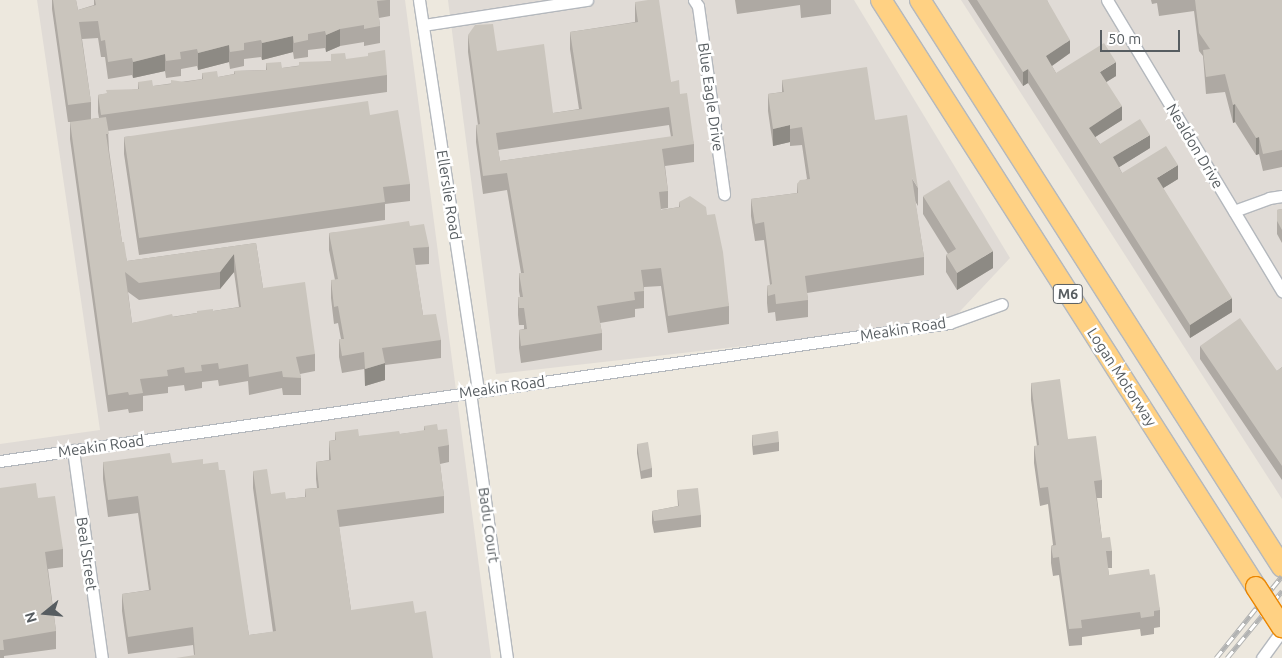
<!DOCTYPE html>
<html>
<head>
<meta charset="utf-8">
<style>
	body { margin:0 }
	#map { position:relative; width:1282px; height:658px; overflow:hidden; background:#ede8de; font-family:Ubuntu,sans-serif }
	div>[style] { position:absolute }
	.industrial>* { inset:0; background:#e0dbd6 }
	.roads { filter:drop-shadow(1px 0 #b4b8bd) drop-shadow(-1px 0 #b4b8bd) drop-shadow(0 1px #b4b8bd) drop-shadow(0 -1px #b4b8bd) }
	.street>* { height:11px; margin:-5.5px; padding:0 5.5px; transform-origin:5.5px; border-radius:5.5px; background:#fff }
	.highway>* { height:20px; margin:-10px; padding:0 10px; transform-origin:10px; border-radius:10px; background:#ffd183 }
	.rail>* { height:5px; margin-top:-2.5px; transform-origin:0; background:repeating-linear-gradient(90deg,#fff 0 9px,#b1b2b2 0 18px); box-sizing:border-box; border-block:1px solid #b1b2b2 }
	.bridges { filter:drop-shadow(1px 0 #eb8600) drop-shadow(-1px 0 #eb8600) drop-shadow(0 1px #eb8600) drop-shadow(0 -1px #eb8600) }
	.highway-bridge>* { height:20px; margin:-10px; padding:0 10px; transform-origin:10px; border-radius:10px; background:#ffd183 }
	.wall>* { inset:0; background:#aea9a3 }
	.shaded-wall>* { inset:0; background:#8d8a84 }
	.building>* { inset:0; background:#cac5bd }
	span { translate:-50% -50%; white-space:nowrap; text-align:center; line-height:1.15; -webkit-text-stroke:5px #fff; paint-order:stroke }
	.shield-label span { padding:1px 4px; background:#fff; border:1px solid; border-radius:4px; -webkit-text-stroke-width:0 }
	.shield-label { font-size:14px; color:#575d61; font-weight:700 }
	.street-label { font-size:15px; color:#575d61 }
	.north { position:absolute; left:20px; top:588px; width:50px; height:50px; -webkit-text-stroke:4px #fff; paint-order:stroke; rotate:253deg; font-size:14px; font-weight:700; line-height:20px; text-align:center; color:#575d61 }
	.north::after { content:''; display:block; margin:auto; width:18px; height:22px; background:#575d61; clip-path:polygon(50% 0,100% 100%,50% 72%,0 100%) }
	.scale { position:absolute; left:1100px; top:30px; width:80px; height:22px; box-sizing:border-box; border:2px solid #575d61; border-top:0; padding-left:6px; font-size:15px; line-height:18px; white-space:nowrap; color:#575d61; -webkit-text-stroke:4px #fff; paint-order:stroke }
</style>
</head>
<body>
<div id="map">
	<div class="industrial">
		<div style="clip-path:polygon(37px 0,405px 0,491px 658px,0 658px,0 444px,100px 430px)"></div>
		<div style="clip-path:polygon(448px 0,854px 0,1010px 258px,949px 323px,496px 374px)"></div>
		<div style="clip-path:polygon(961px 0,1282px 0,1282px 499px)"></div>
	</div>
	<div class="roads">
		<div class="street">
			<div style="left:419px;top:0;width:395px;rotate:81.4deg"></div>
			<div style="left:694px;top:0;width:7px;rotate:56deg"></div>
			<div style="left:698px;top:6px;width:190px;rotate:82.1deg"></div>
			<div style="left:1107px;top:0;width:340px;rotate:59deg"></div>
			<div style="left:423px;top:25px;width:166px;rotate:-8.7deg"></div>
			<div style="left:1234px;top:211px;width:37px;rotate:-20deg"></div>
			<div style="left:1269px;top:198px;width:13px;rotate:-9deg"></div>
			<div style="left:470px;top:392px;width:269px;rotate:82.1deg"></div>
			<div style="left:73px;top:450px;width:210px;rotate:82.1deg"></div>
			<div style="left:0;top:461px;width:959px;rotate:-8.27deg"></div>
			<div style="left:949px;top:323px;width:56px;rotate:-19.7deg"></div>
			<div style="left:1262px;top:658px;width:34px;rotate:-54deg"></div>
		</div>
		<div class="highway">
			<div style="left:881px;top:0;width:697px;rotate:57.43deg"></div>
			<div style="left:920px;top:0;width:673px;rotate:57.44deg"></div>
		</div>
	</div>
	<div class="rail">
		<div style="left:1216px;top:658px;width:105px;rotate:-51.2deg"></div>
		<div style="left:1227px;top:658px;width:87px;rotate:-50.6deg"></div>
	</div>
	<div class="bridges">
		<div class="highway-bridge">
			<div style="left:1256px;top:587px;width:48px;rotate:57deg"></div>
		</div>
	</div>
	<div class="wall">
		<div style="clip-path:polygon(evenodd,52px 0,76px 0,78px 10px,94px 5px,94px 0,390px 0,390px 16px,379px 18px,380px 26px,380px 43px,364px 46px,364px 42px,340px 46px,326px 52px,325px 48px,308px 50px,308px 57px,294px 59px,293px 52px,262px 60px,261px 57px,244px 59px,244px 66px,230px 69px,229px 62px,198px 70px,197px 66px,181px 69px,181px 76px,166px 78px,165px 71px,133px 78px,132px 75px,108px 79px,105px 57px,101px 57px,98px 38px,82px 39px,91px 102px,91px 119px,99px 118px,98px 112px,98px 95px,138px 89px,138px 82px,153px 86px,202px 79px,202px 73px,218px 77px,234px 74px,234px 71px,266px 70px,266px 63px,282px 68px,331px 61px,331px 54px,387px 75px,387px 92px,108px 131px,109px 150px,122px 242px,127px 261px,256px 243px,263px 288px,315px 354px,315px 371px,300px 374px,301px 378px,301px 395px,283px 395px,282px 388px,249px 395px,248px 381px,219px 386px,218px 380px,202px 382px,202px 388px,185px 391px,184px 385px,168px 387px,168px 393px,143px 396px,143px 411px,129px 413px,128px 409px,108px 412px,70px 139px,70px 122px,68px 122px,52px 9px,52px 0,234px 272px,239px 307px,213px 311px,197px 311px,197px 313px,132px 323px,128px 292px,139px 300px,220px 289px,234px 272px)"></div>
		<div style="clip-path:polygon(735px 0,831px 0,831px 14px,801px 18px,800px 5px,737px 14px)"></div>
		<div style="clip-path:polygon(968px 0,1047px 0,1070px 53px,1052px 66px,1056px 73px,1116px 76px,1106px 82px,1122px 120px,1095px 137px,1100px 144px,1150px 148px,1119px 167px,1122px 173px,1178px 179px,1163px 188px,1232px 312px,1190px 338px,1028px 83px,1023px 86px)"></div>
		<div style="clip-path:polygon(1151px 0,1282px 0,1282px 167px,1263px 171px,1259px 154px,1256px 155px,1235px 122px,1233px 123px,1225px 92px,1206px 94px,1203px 56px,1199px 51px,1194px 11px,1159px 16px,1157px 3px,1152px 4px)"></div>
		<div style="clip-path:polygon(evenodd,635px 2px,671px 82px,680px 94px,694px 144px,694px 162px,665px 166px,668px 191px,668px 208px,661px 209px,661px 210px,679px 207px,679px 202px,707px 215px,729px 306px,729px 324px,668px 333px,661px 286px,644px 287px,644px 308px,635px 309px,635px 317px,600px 323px,602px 333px,602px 350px,521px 363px,519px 348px,519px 330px,524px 329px,524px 325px,519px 325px,518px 315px,518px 297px,520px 297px,519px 291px,519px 273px,521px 273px,507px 190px,483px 194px,476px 142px,476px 125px,478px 125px,468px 52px,468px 35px,497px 51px,553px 113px,579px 109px,570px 49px,570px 32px,635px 22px,635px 2px,669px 125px,671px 137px,500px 161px,498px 150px,669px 125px)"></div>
		<div style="clip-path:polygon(782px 80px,875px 120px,918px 188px,918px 206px,915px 201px,924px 257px,924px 275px,807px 293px,808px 300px,808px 317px,776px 321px,775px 312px,768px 313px,767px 303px,767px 286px,770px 285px,764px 240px,755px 241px,751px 216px,751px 199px,797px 193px,797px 184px,807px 179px,802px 145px,790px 146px,790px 142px,773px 146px,768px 111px,768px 94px,782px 92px)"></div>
		<div style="clip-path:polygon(370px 115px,410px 184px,410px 201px,385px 204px,385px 220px,139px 255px,124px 154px,124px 137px)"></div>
		<div style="clip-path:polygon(923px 196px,993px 268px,957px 290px,946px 272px,946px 255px,948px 254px,923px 214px)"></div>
		<div style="clip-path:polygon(1282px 209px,1282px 243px,1277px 234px,1277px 210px)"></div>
		<div style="clip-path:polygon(410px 226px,429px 247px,429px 264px,415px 265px,423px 315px,441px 340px,441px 358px,385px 365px,385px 380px,365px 386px,364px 369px,342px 373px,339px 357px,339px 339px,341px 339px,338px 323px,334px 324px,331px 298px,331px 280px,335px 280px,329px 250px,329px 233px)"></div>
		<div style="clip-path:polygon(1200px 346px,1277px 371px,1282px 367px,1282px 480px,1200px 359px)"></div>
		<div style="clip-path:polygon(1031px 383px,1068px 439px,1102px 480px,1102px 498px,1097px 498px,1102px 538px,1112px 551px,1112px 568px,1108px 568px,1109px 575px,1150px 575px,1160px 610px,1160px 627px,1154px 628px,1154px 634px,1141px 636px,1140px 629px,1082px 637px,1082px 645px,1069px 646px,1059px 575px,1053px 576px,1051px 563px,1051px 546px,1053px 545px,1048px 504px,1040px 506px,1034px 463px,1034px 446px,1037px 446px,1031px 400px)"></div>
		<div style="clip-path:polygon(424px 426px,438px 430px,449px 445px,449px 462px,440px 464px,444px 496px,444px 513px,339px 527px,351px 610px,194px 655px,193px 645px,128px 654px,122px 611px,122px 594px,149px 590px,138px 513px,108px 517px,103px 479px,103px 462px,203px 464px,219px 470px,249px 635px,273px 632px,253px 488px,253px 471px,271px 494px,286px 499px,305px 497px,305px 489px,317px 488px,316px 479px,316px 462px,329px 460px,329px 441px,335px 440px,335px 432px,359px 436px,400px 434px,424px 431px)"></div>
		<div style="clip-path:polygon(752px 435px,779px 442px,779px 451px,753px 455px,752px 444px)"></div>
		<div style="clip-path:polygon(637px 444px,652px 468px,652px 477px,641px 479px,637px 453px)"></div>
		<div style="clip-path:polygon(0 488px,38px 498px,63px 549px,63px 567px,48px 569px,56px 631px,56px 649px,4px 656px,4px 658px,0 658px)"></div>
		<div style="clip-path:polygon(677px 490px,701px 515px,701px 527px,654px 533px,652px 523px,652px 511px,678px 506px)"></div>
	</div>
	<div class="shaded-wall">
		<div style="clip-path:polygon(340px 29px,340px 46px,326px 52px,326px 35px)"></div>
		<div style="clip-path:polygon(293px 36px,293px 52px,262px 60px,262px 43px)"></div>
		<div style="clip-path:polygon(1070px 40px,1070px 53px,1046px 70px,1046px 56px)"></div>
		<div style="clip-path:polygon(229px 45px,229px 62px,198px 70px,198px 53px)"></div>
		<div style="clip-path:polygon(165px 54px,165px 71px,133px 78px,133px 62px)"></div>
		<div style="clip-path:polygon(1116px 62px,1116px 76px,1100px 86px,1100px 72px)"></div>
		<div style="clip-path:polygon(1028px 69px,1028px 83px,1023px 86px,1023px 72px)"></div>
		<div style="clip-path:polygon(1235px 104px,1235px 122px,1233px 123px,1233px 105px)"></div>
		<div style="clip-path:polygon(1122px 106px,1122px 120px,1089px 141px,1089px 128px)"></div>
		<div style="clip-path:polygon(790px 125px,790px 142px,773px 146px,773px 129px)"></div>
		<div style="clip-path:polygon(1150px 135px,1150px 148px,1113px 171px,1113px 157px)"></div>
		<div style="clip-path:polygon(1259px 137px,1259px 154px,1256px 155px,1256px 138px)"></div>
		<div style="clip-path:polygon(1178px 165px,1178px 179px,1157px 192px,1157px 178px)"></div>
		<div style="clip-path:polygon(993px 251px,993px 268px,957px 290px,957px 273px)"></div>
		<div style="clip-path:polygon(234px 254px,234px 272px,220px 289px,220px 272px)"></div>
		<div style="clip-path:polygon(1232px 298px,1232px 312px,1190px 338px,1190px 325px)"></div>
		<div style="clip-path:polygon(385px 363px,385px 380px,365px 386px,365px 369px)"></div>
	</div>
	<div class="building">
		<div style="clip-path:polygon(53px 0,76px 0,78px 10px,96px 5px,95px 0,387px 0,377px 1px,380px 26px,364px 29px,364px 25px,340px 29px,326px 35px,325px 31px,308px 34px,308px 40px,294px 43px,293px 36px,262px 43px,261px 40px,244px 43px,244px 50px,230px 52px,229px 45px,198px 53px,197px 49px,180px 52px,181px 59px,166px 61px,165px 54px,133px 62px,132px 58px,108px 62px,105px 40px,101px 41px,98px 21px,79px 22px,91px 102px,68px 105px)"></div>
		<div style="clip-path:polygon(evenodd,648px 0,659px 0,671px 82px,679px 80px,680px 94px,687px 93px,694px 144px,662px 149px,668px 191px,659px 192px,661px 210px,680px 207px,679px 202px,690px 196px,706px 207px,707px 215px,715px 214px,723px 252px,729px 306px,668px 316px,661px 268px,641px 270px,644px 291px,634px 292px,635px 300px,597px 306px,602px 333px,521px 346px,519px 330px,527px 329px,524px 308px,519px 308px,518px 297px,523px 297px,519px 273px,524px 273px,507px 173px,483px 176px,476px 125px,480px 124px,468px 35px,475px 25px,493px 24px,497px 51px,544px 44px,553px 113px,582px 109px,570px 32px,638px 22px,635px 2px,648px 0,669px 107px,673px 136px,500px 161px,496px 133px,669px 107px)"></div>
		<div style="clip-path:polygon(977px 0,1047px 0,1070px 40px,1046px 56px,1056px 73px,1104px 43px,1116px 62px,1100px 72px,1122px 106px,1089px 128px,1100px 144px,1140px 119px,1150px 135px,1113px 157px,1122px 173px,1166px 146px,1178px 165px,1157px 178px,1232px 298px,1190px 325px,1028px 69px,1023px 72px)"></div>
		<div style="clip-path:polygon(1195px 0,1282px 0,1282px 150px,1263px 154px,1259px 137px,1256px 138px,1235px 104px,1233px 105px,1225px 74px,1206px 77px,1203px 50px,1210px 49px,1199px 33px)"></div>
		<div style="clip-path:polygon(385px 50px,387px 75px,101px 115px,98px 95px,107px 93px,106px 90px,139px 89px,138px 82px,152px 80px,153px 86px,171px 84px,171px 80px,185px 82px,203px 79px,202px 73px,217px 71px,218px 77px,235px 74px,234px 71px,267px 70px,266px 63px,281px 62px,282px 68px,299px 66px,299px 62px,331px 61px,331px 54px,345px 53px,346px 59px,368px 56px,368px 53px)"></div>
		<div style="clip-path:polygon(867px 67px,875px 120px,907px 115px,918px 188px,912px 178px,924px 257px,805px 276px,808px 300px,776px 304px,775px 294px,768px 296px,767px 286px,772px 284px,764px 222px,755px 224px,751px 199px,798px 193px,797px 184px,800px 180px,810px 179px,802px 127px,790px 129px,790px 125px,773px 129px,768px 94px,784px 92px,782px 80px)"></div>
		<div style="clip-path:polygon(368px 101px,370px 115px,398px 110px,410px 184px,383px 187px,385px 202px,139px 238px,124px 137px)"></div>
		<div style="clip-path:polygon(evenodd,106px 117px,109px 134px,106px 134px,122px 242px,124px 242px,127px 261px,256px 243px,263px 288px,305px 282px,315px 354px,296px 357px,301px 378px,283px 377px,282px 371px,249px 377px,248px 364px,219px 369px,218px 363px,201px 365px,202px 371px,185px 373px,184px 367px,167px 370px,168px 376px,140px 379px,143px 393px,129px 395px,128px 392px,108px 395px,70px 122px,106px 117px,234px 254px,241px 307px,213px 311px,213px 309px,197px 311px,197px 313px,173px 317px,172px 314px,132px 323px,125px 272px,139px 283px,220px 272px,234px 254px)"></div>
		<div style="clip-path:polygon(949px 180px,993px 251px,957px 273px,946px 255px,956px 249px,923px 196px)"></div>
		<div style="clip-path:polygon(1282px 209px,1282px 230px,1277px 221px,1277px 210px)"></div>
		<div style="clip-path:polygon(409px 221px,410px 226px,424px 224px,429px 247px,413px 248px,423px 315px,436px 314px,441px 340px,382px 348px,385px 363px,365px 369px,364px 352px,342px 356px,339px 339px,344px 339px,338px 306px,334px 307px,331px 280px,338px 279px,329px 233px)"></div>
		<div style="clip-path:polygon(1240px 318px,1277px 371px,1282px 367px,1282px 466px,1200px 346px)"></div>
		<div style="clip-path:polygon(1060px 379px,1068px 439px,1096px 436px,1102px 480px,1094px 481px,1102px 538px,1110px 537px,1112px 551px,1106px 551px,1109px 575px,1149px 569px,1150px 575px,1155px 574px,1160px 610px,1154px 611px,1154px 616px,1141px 618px,1140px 612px,1081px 620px,1082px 628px,1069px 629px,1059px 557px,1053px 558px,1051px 546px,1056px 545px,1048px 487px,1040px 488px,1034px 446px,1039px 445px,1031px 383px)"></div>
		<div style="clip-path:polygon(437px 424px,438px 430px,447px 429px,449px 445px,438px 447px,444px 496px,337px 510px,351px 610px,413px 601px,415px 613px,426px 611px,433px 658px,176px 658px,195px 655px,193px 627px,128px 637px,122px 594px,151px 590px,138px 496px,108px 500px,103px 462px,170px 453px,172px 463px,203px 459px,203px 464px,218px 462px,219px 470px,225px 470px,249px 635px,276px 631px,253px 471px,267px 469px,271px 494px,285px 492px,286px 499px,306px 497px,305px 489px,319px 488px,316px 462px,331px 460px,329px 441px,336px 440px,335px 432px,358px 429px,359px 436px,399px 431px,400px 434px,425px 430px,424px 426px)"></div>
		<div style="clip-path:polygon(778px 431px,779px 442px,753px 446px,752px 435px)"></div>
		<div style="clip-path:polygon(648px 442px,652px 468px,641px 471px,637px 444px)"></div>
		<div style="clip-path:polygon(36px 483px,38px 498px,55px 496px,63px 549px,45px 552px,56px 631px,3px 640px,4px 650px,0 650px,0 488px)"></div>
		<div style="clip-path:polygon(698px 488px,701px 515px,654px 521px,652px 511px,679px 506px,677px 490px)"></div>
	</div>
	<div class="shield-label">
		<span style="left:1068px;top:294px">M6</span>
	</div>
	<div class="street-label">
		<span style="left:711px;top:97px;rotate:82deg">Blue Eagle Drive</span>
		<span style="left:1195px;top:146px;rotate:59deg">Nealdon Drive</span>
		<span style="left:449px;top:195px;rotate:81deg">Ellerslie Road</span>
		<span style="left:903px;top:329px;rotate:-9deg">Meakin Road</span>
		<span style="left:1122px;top:377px;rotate:57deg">Logan Motorway</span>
		<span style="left:502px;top:387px;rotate:-8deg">Meakin Road</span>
		<span style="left:101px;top:446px;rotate:-8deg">Meakin Road</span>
		<span style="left:489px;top:525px;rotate:82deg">Badu Court</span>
		<span style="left:87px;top:554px;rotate:82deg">Beal Street</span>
	</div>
	<div class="north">N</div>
	<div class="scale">50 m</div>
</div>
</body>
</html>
